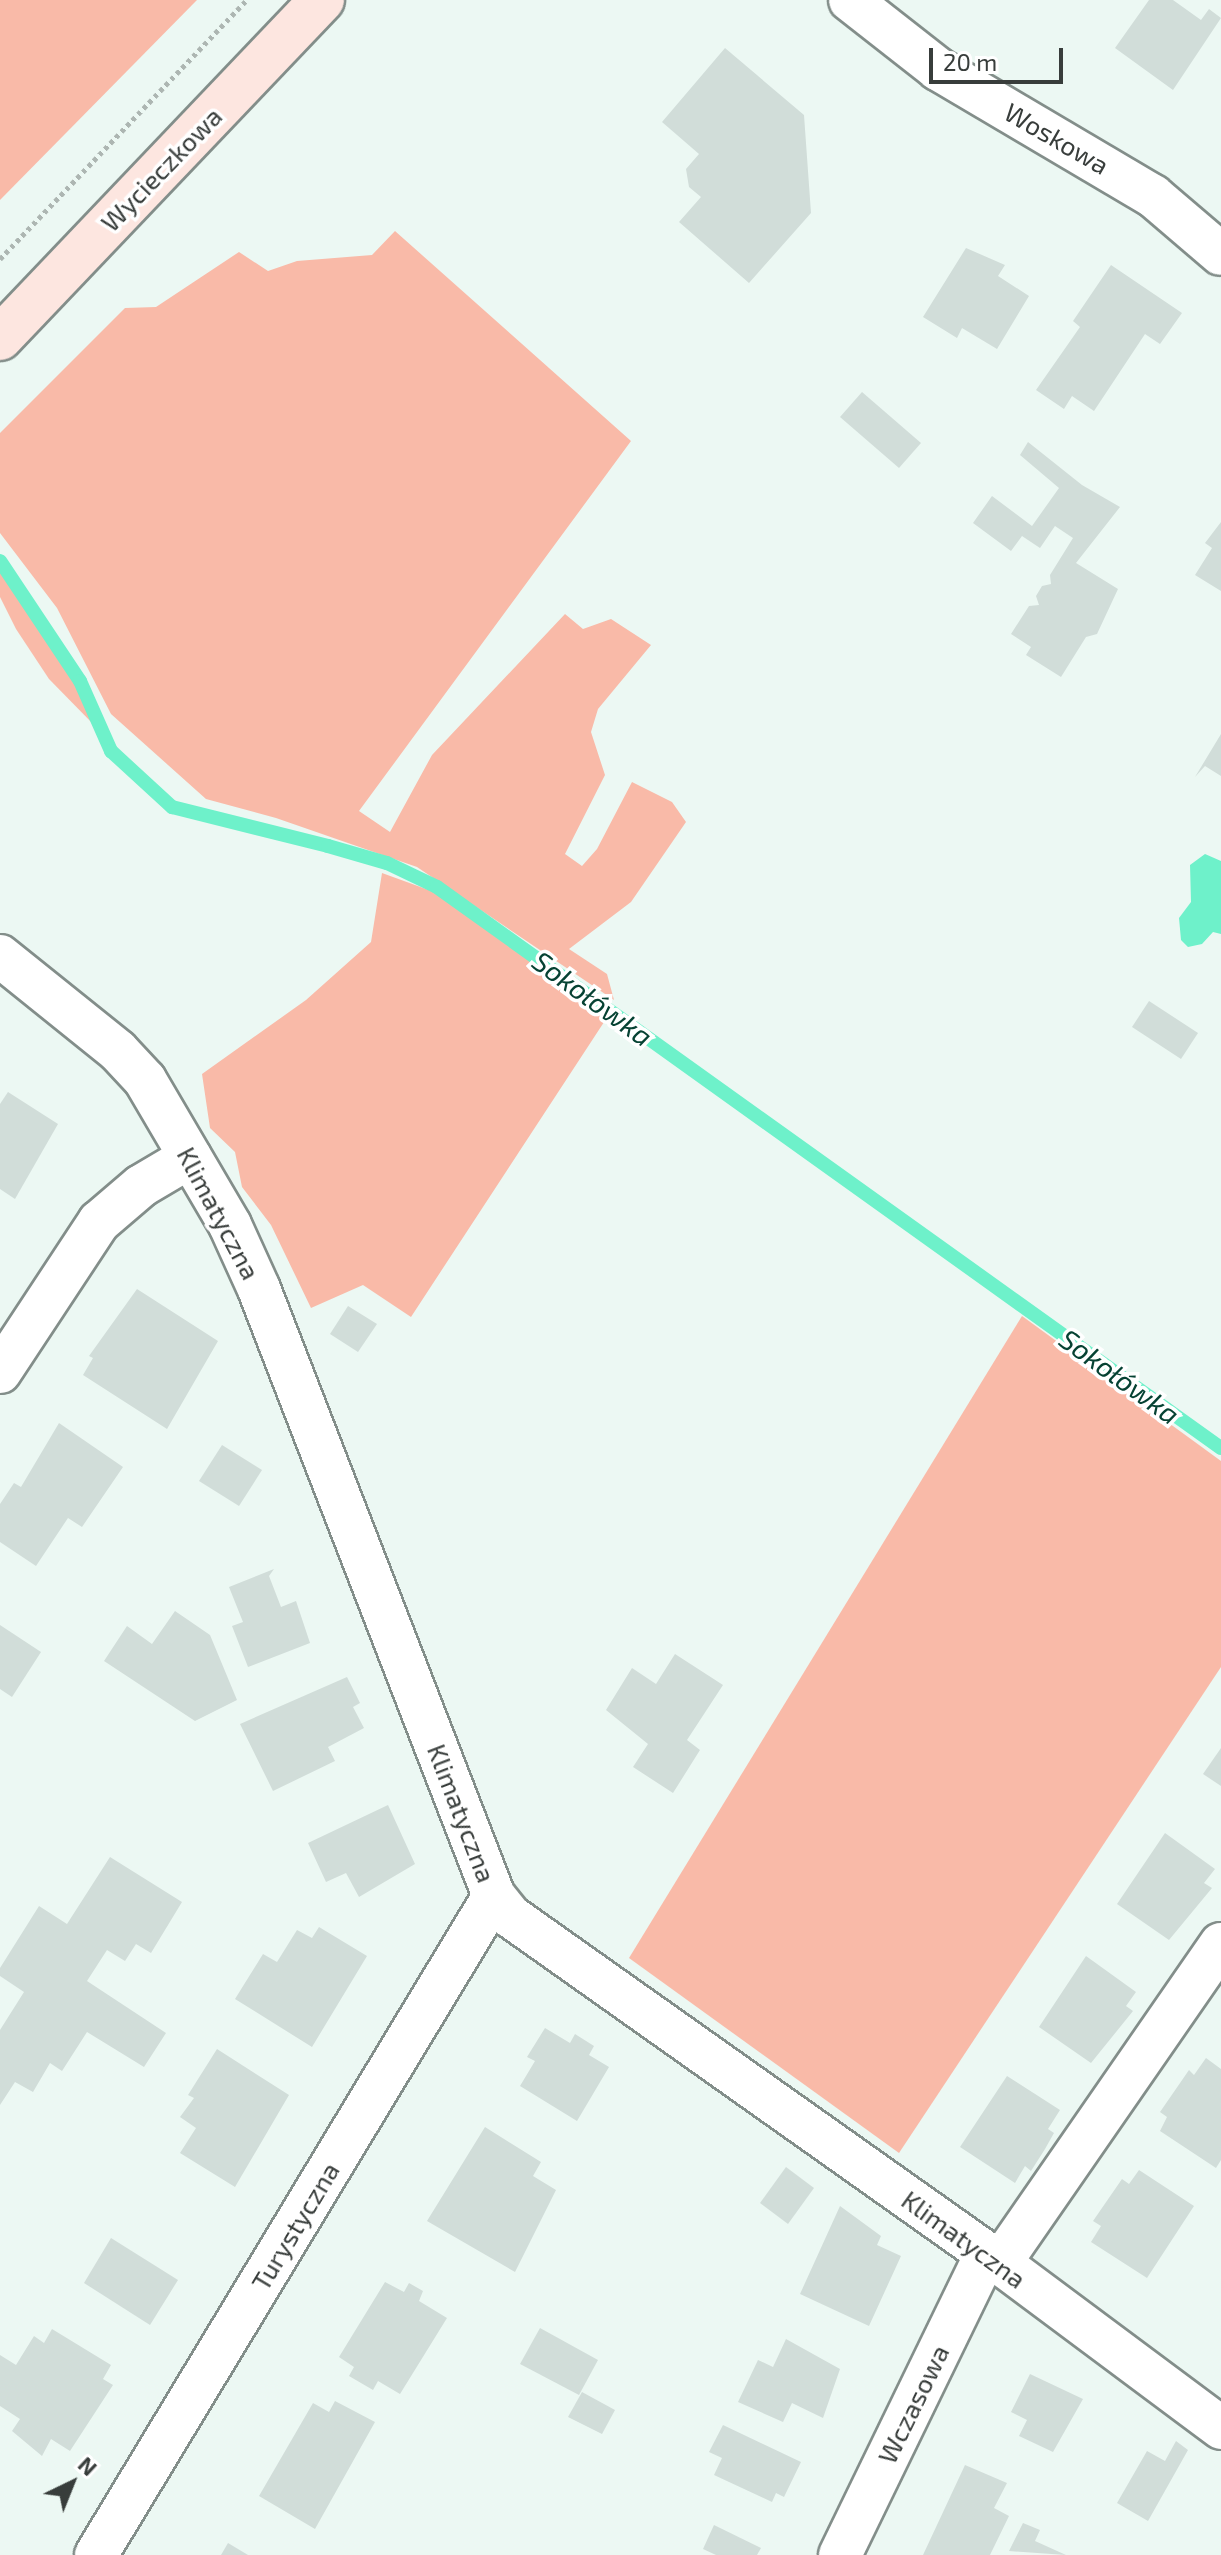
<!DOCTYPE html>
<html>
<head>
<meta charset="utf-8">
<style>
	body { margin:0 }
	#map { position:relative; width:1221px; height:2555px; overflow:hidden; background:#ecf8f3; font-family:"Exo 2",sans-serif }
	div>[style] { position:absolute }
	.green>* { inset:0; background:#f9baa8 }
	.water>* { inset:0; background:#6ef1ca }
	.stream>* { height:14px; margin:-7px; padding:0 7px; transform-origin:7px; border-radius:7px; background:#6ef1ca }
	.building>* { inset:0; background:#d1ddd9 }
	.path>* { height:5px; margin-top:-2.5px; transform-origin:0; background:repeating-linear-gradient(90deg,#adb6b2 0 4px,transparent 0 8px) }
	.roads { filter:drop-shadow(2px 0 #838e8a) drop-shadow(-2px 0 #838e8a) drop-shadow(0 2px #838e8a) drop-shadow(0 -2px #838e8a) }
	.street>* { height:42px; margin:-21px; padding:0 21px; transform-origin:21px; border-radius:21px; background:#fff }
	.secondary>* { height:44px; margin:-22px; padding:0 22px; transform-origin:22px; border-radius:22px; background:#fde6e0 }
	span { translate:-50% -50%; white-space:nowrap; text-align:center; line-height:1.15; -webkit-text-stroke:7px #fff; paint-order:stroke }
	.street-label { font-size:26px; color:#383d3b }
	.water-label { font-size:28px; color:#064233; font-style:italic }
	.north { position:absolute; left:32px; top:2443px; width:80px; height:80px; -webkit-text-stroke:6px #fff; paint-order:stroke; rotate:43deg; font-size:22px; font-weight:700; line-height:32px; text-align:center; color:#383d3b }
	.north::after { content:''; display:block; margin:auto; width:28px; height:36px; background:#383d3b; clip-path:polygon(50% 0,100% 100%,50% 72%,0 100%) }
	.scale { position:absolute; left:929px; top:48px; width:134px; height:36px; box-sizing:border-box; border:4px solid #383d3b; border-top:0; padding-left:10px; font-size:24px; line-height:28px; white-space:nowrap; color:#383d3b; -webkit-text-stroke:6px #fff; paint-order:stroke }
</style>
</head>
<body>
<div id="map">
	<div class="green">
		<div style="clip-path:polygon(0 0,197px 0,0 200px)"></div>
		<div style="clip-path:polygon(395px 231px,631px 441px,359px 811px,390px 832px,432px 755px,565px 614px,583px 629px,611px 619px,651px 645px,598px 709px,591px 732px,605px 775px,565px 854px,582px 866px,597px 849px,632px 782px,672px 802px,686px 822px,631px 902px,569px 949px,607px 974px,614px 1000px,417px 867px,276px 818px,206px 799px,111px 714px,57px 608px,0 533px,0 433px,125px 308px,156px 307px,239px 252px,268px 271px,297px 261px,372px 255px)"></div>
		<div style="clip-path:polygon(0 566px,79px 689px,96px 727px,49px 679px,16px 629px,0 597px)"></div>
		<div style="clip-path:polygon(382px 873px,437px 893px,608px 1016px,411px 1317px,363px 1285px,311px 1308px,271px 1225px,242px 1187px,235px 1152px,210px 1128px,202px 1074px,306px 1000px,371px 942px)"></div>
		<div style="clip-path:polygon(1022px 1316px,1221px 1461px,1221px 1667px,899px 2153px,629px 1958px)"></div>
	</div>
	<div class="water">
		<div style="clip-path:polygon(1205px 854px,1221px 861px,1221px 934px,1213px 932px,1202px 944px,1188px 947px,1181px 940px,1179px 918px,1191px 902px,1190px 865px)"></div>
	</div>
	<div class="stream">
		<div style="left:0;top:561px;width:144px;rotate:56.3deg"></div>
		<div style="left:80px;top:681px;width:77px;rotate:66.1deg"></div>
		<div style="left:111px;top:751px;width:83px;rotate:42.6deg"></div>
		<div style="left:172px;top:807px;width:161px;rotate:14deg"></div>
		<div style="left:328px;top:846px;width:61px;rotate:16.1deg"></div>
		<div style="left:387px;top:863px;width:55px;rotate:25.6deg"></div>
		<div style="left:437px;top:887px;width:964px;rotate:35.59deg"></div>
	</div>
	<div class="building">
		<div style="clip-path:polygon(1149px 0,1173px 0,1201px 20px,1209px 9px,1221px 18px,1173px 90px,1115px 48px)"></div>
		<div style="clip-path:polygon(725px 48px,804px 115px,811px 213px,749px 283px,679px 222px,701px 197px,689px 187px,686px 169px,699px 154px,662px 122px)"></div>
		<div style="clip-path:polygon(966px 248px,1005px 265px,998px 276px,1029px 296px,997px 349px,962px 328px,957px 338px,923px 317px)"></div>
		<div style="clip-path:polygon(1111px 265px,1182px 313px,1160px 344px,1145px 334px,1094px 411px,1072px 396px,1064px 409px,1036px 390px,1080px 327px,1073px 321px)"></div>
		<div style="clip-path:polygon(862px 392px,921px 443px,899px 468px,840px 417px)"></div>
		<div style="clip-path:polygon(1028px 442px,1082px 485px,1120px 507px,1076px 563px,1118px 589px,1097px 634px,1086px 637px,1061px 677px,1026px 655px,1031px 647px,1011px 634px,1029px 606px,1039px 605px,1036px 596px,1042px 586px,1051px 584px,1050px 575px,1073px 538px,1055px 526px,1040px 548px,1022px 536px,1011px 551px,973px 523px,992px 496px,1032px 526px,1059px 488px,1020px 455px)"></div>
		<div style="clip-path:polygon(1221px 522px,1221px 591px,1195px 575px,1212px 548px,1205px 543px)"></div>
		<div style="clip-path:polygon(1221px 734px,1221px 776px,1205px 766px,1195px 777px)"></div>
		<div style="clip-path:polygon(1149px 1001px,1198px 1033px,1181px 1059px,1132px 1027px)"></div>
		<div style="clip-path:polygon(8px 1092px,58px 1124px,15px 1199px,0 1189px,0 1104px)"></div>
		<div style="clip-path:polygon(137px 1289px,218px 1341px,167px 1429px,83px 1375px,93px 1358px,89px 1356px)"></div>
		<div style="clip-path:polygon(348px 1306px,377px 1324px,358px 1352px,330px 1334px)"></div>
		<div style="clip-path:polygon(59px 1423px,123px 1467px,82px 1527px,68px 1518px,36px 1566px,0 1542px,0 1504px,14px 1483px,21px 1487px)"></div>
		<div style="clip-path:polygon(222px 1445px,262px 1470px,239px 1506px,199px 1481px)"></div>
		<div style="clip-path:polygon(274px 1569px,269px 1576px,281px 1607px,296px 1601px,310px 1643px,248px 1667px,232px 1626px,243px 1622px,229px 1587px)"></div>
		<div style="clip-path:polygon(175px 1611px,210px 1635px,237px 1700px,195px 1721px,104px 1661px,127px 1626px,152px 1644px)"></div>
		<div style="clip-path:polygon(0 1625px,41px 1652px,12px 1697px,0 1689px)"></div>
		<div style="clip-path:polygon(675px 1654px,723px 1685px,687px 1740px,700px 1750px,673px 1793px,633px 1767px,648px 1744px,606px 1710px,632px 1668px,656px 1684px)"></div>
		<div style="clip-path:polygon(347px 1677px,360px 1703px,353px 1707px,364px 1728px,328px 1747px,335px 1761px,273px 1791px,240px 1724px)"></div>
		<div style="clip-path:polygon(1221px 1748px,1221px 1786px,1203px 1774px)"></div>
		<div style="clip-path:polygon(388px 1805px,415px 1864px,359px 1897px,346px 1873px,326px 1882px,308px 1843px)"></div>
		<div style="clip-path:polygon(1165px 1833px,1215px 1869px,1204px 1883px,1212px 1888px,1169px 1940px,1117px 1904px)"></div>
		<div style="clip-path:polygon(110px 1857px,182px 1902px,151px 1953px,136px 1944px,125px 1961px,107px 1950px,87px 1981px,166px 2033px,144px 2067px,87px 2032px,62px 2071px,50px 2063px,33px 2092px,15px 2082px,0 2105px,0 2030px,24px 1992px,0 1976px,0 1968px,39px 1906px,67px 1924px)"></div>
		<div style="clip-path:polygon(319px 1927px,367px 1956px,312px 2047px,235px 1999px,263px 1954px,277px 1962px,297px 1930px,312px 1938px)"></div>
		<div style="clip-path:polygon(1086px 1956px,1136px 1992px,1126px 2006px,1133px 2011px,1091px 2063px,1039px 2027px)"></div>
		<div style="clip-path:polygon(545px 2028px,570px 2043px,575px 2034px,594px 2046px,589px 2055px,609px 2067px,577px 2121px,520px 2086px,535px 2061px,527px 2057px)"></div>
		<div style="clip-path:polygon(217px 2049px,289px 2095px,235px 2187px,180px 2153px,196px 2128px,180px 2117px,194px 2098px,188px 2095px)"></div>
		<div style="clip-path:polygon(1206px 2058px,1221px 2069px,1221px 2160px,1216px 2168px,1160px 2131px,1167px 2117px,1160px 2112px,1189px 2070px,1194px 2075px)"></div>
		<div style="clip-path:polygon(1007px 2076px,1060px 2110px,1048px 2129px,1054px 2133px,1045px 2149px,1031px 2171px,1025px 2166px,1015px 2183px,960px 2147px)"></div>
		<div style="clip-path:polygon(485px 2127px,541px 2162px,533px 2176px,556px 2190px,515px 2272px,427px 2221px)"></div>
		<div style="clip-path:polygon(786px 2167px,814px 2188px,788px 2224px,760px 2203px)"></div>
		<div style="clip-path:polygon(1139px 2170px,1194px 2206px,1147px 2278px,1091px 2242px,1101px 2226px,1093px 2221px,1122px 2179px,1129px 2184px)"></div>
		<div style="clip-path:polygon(840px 2206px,881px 2236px,877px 2245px,901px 2256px,869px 2326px,800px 2294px)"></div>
		<div style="clip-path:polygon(111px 2238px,178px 2280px,150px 2325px,84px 2283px)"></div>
		<div style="clip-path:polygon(385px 2282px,404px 2292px,409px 2283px,423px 2291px,419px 2301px,447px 2318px,400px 2394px,378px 2381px,373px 2390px,349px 2376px,354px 2367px,339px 2357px)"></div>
		<div style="clip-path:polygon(540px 2328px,598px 2360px,579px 2395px,520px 2364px)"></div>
		<div style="clip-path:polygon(52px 2329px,111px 2365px,103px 2379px,113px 2385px,70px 2451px,51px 2439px,42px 2456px,12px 2431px,20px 2419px,0 2406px,0 2355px,16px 2365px,34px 2336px,44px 2343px)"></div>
		<div style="clip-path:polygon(786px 2339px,840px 2369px,823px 2418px,792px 2403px,783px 2422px,738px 2402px,758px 2360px,773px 2367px)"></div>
		<div style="clip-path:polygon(1030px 2374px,1083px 2399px,1053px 2452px,1019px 2436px,1027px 2420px,1011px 2412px)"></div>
		<div style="clip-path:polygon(582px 2392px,615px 2410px,602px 2434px,568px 2417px)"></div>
		<div style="clip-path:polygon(335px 2401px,375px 2422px,315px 2529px,259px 2496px,313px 2403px,329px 2412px)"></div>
		<div style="clip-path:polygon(723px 2425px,801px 2462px,784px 2497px,776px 2493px,772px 2502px,714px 2475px,722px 2458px,709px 2452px)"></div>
		<div style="clip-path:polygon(1176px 2441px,1188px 2450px,1148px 2521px,1117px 2503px,1147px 2451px,1165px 2461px)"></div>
		<div style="clip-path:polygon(965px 2465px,1007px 2483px,994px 2508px,1009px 2516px,990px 2555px,923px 2555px)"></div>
		<div style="clip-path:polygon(1023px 2523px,1040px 2530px,1035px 2541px,1066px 2555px,1009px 2551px)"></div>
		<div style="clip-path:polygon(714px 2525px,761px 2548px,757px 2555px,716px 2555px,703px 2549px)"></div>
		<div style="clip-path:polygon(228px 2543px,248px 2555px,221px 2555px)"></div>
	</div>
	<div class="path">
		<div style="left:0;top:259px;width:358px;rotate:-46.4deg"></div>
	</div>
	<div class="roads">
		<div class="street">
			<div style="left:850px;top:0;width:112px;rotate:38.1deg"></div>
			<div style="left:938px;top:69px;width:250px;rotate:30.6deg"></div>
			<div style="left:1153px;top:196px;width:89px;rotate:40.5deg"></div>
			<div style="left:0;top:956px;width:151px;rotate:38.8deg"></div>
			<div style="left:118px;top:1051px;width:40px;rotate:47deg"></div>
			<div style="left:145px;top:1080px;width:168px;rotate:59.6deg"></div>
			<div style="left:230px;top:1225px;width:70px;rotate:65.6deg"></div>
			<div style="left:259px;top:1289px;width:651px;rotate:68.84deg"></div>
			<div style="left:494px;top:1896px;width:26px;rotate:51deg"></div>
			<div style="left:510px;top:1916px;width:600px;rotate:35.3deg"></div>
			<div style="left:1000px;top:2263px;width:276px;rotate:36.7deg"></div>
			<div style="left:0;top:1372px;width:180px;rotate:-56.6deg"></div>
			<div style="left:99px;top:1222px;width:55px;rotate:-40.6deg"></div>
			<div style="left:141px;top:1186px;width:57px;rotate:-30.6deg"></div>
			<div style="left:1000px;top:2263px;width:388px;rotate:-55.3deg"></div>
			<div style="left:96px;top:2555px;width:770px;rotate:-58.87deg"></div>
			<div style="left:840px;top:2555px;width:335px;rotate:-64.1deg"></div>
		</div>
		<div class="secondary">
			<div style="left:0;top:338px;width:467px;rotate:-46.4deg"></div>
		</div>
	</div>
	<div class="street-label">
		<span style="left:1057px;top:138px;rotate:30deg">Woskowa</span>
		<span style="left:161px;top:169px;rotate:-46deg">Wycieczkowa</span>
		<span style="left:219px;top:1213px;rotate:62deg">Klimatyczna</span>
		<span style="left:462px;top:1813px;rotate:69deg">Klimatyczna</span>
		<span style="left:295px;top:2226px;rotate:-59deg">Turystyczna</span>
		<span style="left:964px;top:2239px;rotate:36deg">Klimatyczna</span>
		<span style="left:913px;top:2404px;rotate:-64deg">Wczasowa</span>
	</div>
	<div class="water-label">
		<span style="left:593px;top:998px;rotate:36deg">Sokołówka</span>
		<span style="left:1120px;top:1376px;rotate:36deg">Sokołówka</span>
	</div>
	<div class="north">N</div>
	<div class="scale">20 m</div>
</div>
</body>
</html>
